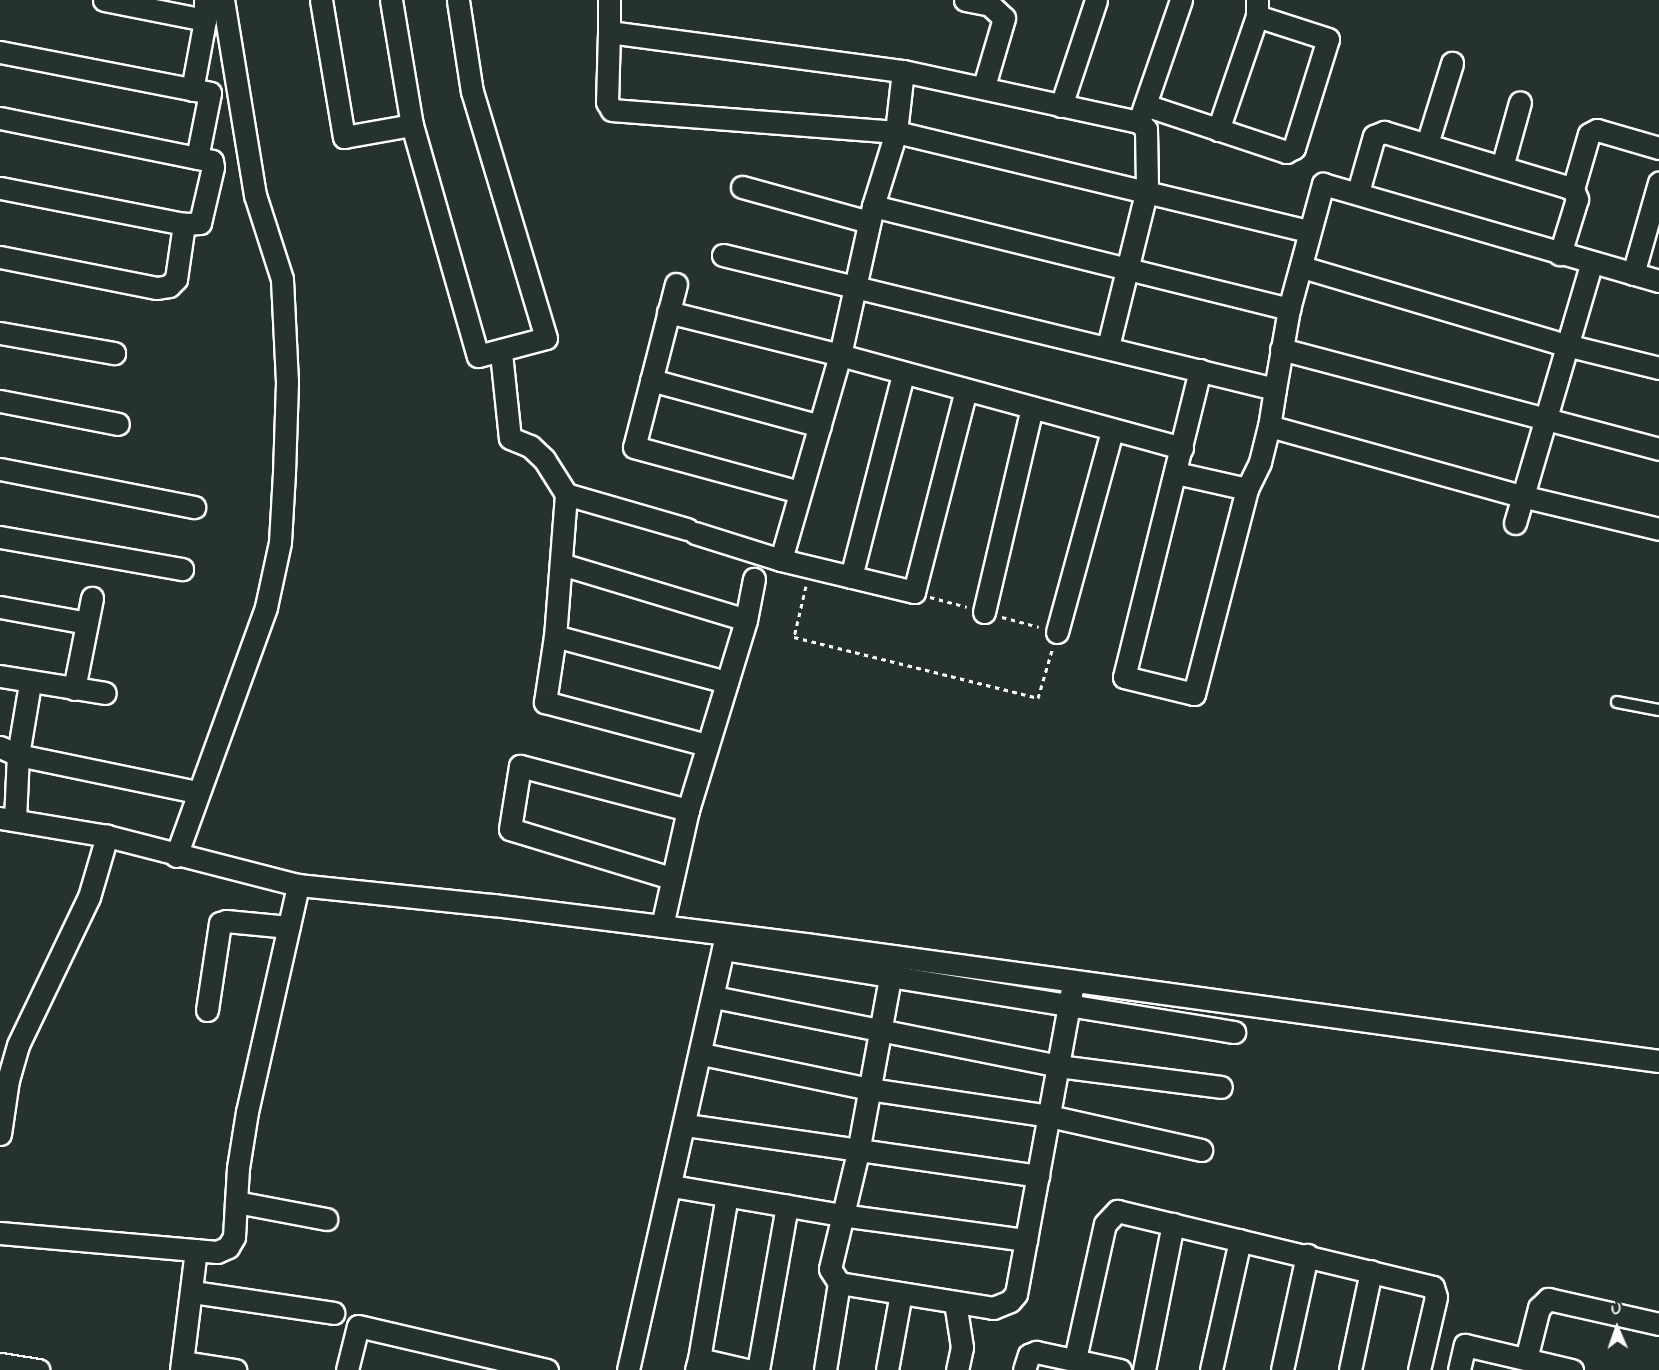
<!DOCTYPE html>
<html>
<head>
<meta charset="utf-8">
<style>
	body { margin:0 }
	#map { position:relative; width:1659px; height:1370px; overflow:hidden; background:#26332d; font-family:Mynerve,sans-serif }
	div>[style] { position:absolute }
	.path>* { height:3px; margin-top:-1.5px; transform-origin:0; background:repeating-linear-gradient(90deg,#fff 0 4.5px,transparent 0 9px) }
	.roads { filter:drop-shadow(2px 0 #fff) drop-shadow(-2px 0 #fff) drop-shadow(0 2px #fff) drop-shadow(0 -2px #fff) }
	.lane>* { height:10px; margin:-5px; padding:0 5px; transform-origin:5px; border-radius:5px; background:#26332d }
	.street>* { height:21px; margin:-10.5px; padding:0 10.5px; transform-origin:10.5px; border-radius:10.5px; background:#26332d }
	span { translate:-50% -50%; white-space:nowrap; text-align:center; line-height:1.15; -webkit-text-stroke:6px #26332d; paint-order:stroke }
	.north { position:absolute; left:1587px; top:1298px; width:60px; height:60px; -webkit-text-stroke:4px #26332d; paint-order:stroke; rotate:358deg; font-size:16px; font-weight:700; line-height:24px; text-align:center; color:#fff }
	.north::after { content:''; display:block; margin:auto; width:21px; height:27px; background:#fff; clip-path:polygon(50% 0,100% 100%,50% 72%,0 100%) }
</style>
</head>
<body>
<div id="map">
	<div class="path">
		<div style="left:806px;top:586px;width:52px;rotate:103.2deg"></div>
		<div style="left:794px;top:637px;width:252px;rotate:14deg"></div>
		<div style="left:1038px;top:698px;width:50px;rotate:-73.7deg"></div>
		<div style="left:930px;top:597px;width:38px;rotate:15deg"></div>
		<div style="left:1002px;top:617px;width:38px;rotate:15deg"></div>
	</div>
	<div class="roads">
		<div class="lane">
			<div style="left:1617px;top:702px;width:43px;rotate:10.8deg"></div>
		</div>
		<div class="street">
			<div style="left:104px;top:0;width:103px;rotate:11.2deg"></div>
			<div style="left:205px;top:20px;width:71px;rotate:100.5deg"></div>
			<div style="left:321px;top:0;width:139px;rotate:80.5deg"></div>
			<div style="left:344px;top:137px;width:69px;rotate:-10deg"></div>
			<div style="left:391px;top:0;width:127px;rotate:80.5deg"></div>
			<div style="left:412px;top:125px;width:240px;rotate:74.1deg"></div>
			<div style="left:478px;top:356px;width:70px;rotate:-14.8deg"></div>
			<div style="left:546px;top:338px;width:257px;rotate:-106.7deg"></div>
			<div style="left:472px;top:92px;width:93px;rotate:-98.7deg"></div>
			<div style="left:609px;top:0;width:32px;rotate:90deg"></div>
			<div style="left:609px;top:32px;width:297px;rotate:7.6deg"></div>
			<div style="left:903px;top:71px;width:241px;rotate:12.2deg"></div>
			<div style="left:1139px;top:122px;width:10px;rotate:45deg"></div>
			<div style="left:1146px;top:129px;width:60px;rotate:89deg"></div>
			<div style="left:1147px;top:189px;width:163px;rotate:103.9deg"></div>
			<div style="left:965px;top:0;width:25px;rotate:11deg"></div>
			<div style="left:990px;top:5px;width:19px;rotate:43deg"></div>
			<div style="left:1004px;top:18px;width:71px;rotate:106.4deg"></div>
			<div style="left:205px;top:20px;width:20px;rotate:-90deg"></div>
			<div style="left:609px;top:32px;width:70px;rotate:91.6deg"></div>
			<div style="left:607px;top:102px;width:9px;rotate:58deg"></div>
			<div style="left:612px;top:110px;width:285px;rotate:4.4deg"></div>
			<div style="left:896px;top:132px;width:61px;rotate:-83.5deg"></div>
			<div style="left:0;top:52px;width:214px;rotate:11deg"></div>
			<div style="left:210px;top:93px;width:66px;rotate:101.3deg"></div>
			<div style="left:1145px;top:105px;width:149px;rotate:18.4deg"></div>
			<div style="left:1286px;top:152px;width:9px;rotate:-27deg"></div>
			<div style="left:1294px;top:148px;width:114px;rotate:-72.7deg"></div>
			<div style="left:1328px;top:39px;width:75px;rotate:-162.1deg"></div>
			<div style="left:1257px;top:16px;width:16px;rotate:-90deg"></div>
			<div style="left:1061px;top:106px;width:112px;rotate:-71.7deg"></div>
			<div style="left:0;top:118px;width:201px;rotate:11.5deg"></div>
			<div style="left:197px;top:158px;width:15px;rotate:11deg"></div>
			<div style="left:212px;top:161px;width:6px;rotate:81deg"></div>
			<div style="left:213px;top:167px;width:57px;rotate:103.1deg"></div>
			<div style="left:200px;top:223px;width:16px;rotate:176deg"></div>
			<div style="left:184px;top:224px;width:187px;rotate:-168.9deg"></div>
			<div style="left:1140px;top:119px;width:126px;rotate:-71deg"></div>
			<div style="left:1218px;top:130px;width:120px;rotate:-71.1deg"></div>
			<div style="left:1427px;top:144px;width:85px;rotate:-72.8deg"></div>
			<div style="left:1502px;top:167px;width:67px;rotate:-74.5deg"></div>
			<div style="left:742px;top:187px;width:132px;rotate:15.4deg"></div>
			<div style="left:1573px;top:189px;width:57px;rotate:-73.8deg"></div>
			<div style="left:1589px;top:134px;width:9px;rotate:-27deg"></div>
			<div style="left:1597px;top:130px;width:65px;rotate:16.2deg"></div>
			<div style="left:1358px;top:192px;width:58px;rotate:-74.1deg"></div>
			<div style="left:1374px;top:136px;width:11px;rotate:-22deg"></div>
			<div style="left:1384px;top:132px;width:191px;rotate:16.7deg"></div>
			<div style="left:1567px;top:187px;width:6px;rotate:18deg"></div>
			<div style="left:1573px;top:189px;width:11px;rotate:68deg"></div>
			<div style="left:1577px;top:199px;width:58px;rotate:107.2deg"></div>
			<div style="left:873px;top:206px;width:429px;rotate:13.9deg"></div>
			<div style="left:723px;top:255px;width:568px;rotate:13.64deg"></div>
			<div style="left:1275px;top:389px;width:81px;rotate:-80.1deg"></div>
			<div style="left:1289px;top:309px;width:130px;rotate:-74.8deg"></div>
			<div style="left:1323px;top:184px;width:350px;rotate:16.1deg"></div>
			<div style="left:0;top:257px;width:160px;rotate:11.2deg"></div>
			<div style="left:157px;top:288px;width:12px;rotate:-9deg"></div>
			<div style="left:169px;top:286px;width:10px;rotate:-45deg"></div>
			<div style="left:176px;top:279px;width:56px;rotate:-81.7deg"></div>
			<div style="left:1302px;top:267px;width:275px;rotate:16.5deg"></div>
			<div style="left:1566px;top:345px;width:96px;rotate:13.9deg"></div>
			<div style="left:1633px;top:274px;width:95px;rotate:-74.1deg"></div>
			<div style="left:676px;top:284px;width:168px;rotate:104.4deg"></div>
			<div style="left:634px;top:447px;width:172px;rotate:15.2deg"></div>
			<div style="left:668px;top:312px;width:177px;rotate:14deg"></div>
			<div style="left:840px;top:355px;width:213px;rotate:106.1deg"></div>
			<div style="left:0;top:333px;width:116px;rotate:10deg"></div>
			<div style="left:1281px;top:349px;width:391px;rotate:14.8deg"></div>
			<div style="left:501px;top:353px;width:85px;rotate:84deg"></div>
			<div style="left:510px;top:438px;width:22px;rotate:22deg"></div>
			<div style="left:530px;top:446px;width:19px;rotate:43deg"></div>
			<div style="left:544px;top:459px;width:41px;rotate:57.8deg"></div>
			<div style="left:1200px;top:370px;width:316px;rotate:103.9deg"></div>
			<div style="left:1124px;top:677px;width:72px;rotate:13.7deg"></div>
			<div style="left:1194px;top:694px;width:212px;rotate:-75.5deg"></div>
			<div style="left:1247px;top:489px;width:30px;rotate:-64deg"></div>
			<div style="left:1260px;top:462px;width:37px;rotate:-76deg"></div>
			<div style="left:651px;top:380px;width:175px;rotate:15.2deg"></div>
			<div style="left:1275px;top:389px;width:37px;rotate:99deg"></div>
			<div style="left:1269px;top:426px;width:262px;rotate:15.5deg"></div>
			<div style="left:1521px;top:496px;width:142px;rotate:13.4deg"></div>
			<div style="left:0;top:401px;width:120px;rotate:11deg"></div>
			<div style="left:1182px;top:448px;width:354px;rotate:-164.8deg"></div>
			<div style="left:840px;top:355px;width:153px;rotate:-77.5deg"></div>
			<div style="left:873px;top:206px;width:77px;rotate:-72.7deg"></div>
			<div style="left:896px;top:132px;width:425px;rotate:13.5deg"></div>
			<div style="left:0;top:469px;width:198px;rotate:11.1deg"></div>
			<div style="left:1176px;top:473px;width:73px;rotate:12.7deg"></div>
			<div style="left:1515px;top:523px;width:270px;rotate:-73.6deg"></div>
			<div style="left:687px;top:529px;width:126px;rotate:-163.9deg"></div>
			<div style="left:566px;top:494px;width:142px;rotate:94.4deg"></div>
			<div style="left:555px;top:636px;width:67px;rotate:98.6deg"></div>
			<div style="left:545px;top:702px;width:168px;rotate:14.9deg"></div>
			<div style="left:695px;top:533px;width:90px;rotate:17.4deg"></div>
			<div style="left:781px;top:560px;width:137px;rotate:13.5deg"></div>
			<div style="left:914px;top:592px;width:209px;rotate:-75.6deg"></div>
			<div style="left:0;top:537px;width:185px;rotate:10deg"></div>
			<div style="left:561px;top:564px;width:193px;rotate:16.8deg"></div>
			<div style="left:851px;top:577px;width:210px;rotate:-75.6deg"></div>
			<div style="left:0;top:607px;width:88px;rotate:10.4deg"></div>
			<div style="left:984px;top:612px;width:210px;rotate:-76.8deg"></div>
			<div style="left:1057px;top:632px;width:208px;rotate:-74.7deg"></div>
			<div style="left:555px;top:636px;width:178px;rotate:15deg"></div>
			<div style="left:0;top:676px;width:106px;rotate:9.2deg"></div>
			<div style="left:74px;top:689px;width:93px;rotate:-78.8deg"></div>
			<div style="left:0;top:747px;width:20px;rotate:24deg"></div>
			<div style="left:18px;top:755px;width:183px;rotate:11.7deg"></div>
			<div style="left:0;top:818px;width:109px;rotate:9.5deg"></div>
			<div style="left:107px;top:836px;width:197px;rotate:14.4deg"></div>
			<div style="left:298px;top:885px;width:196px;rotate:5.9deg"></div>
			<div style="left:493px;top:905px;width:314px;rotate:7.1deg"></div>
			<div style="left:805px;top:944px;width:862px;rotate:7.8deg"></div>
			<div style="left:15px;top:820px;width:65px;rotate:-87.4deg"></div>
			<div style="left:18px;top:755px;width:73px;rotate:-80.5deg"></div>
			<div style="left:176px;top:856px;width:265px;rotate:-70.1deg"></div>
			<div style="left:266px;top:607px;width:66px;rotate:-77.8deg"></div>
			<div style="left:280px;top:542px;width:69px;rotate:-86.7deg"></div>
			<div style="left:284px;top:473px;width:91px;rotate:-88.1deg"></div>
			<div style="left:287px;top:382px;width:103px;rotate:-92.8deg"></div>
			<div style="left:282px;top:279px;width:88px;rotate:-107.8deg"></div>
			<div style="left:255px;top:195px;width:198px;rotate:-99.3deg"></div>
			<div style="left:671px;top:878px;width:168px;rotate:-163.1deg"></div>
			<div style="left:510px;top:829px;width:64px;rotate:-81deg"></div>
			<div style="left:520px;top:766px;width:174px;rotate:14.7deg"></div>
			<div style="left:662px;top:926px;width:119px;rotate:-77.4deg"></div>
			<div style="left:688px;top:810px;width:199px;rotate:-73deg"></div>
			<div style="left:746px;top:620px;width:42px;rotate:-79deg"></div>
			<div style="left:723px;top:949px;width:518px;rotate:9.23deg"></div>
			<div style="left:894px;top:956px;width:199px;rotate:100.4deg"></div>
			<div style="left:858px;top:1152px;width:120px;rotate:103.5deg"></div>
			<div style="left:830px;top:1269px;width:17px;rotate:57deg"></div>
			<div style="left:839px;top:1283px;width:156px;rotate:9.2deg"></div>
			<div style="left:993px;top:1308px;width:18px;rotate:-22deg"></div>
			<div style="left:1010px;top:1301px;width:9px;rotate:-49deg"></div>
			<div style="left:1016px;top:1294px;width:317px;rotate:-79.6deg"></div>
			<div style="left:714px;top:997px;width:351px;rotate:11.3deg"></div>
			<div style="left:1058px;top:1066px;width:164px;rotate:7.3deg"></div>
			<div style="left:207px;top:1010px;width:88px;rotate:-81.5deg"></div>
			<div style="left:220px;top:923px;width:6px;rotate:-18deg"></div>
			<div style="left:226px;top:921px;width:63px;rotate:5.4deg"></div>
			<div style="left:702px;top:1054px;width:171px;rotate:11.8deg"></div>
			<div style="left:869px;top:1089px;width:182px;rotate:8.5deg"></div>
			<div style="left:1049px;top:1116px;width:156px;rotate:12.6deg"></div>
			<div style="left:686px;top:1125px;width:356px;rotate:8.2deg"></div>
			<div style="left:0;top:1134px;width:55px;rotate:-81.6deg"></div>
			<div style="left:8px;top:1080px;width:36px;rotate:-74deg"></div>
			<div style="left:18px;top:1045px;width:164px;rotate:-64.4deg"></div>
			<div style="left:89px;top:897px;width:64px;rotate:-73.6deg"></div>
			<div style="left:672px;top:1186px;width:171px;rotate:9.7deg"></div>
			<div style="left:841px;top:1215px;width:187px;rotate:7.7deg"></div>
			<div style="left:236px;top:1202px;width:92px;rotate:10.7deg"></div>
			<div style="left:0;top:1233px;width:218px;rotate:5deg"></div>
			<div style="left:217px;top:1252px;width:12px;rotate:-24deg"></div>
			<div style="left:228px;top:1247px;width:12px;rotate:-59deg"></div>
			<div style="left:234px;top:1237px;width:69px;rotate:-86.7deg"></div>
			<div style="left:238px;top:1168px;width:57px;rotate:-80.9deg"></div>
			<div style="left:247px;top:1112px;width:233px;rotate:-77.3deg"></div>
			<div style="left:193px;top:1292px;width:142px;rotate:8.5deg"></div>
			<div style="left:955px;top:1302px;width:46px;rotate:81.2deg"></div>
			<div style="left:962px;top:1347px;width:24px;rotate:102deg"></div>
			<div style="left:699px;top:1359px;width:165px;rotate:-80.3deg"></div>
			<div style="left:1075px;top:1359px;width:138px;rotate:-77.5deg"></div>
			<div style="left:1105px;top:1224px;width:18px;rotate:-47deg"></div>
			<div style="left:1117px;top:1211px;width:325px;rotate:13.5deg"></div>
			<div style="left:1433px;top:1287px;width:10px;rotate:73deg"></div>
			<div style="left:1436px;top:1297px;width:75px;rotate:103.1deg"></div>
			<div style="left:1526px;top:1359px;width:53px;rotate:-75.7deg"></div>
			<div style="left:1539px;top:1308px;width:13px;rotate:-45deg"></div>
			<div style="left:1548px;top:1299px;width:114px;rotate:12.7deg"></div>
			<div style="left:182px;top:1362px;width:54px;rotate:8.6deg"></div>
			<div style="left:0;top:1364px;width:39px;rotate:9deg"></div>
			<div style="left:181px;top:1370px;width:121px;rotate:-82.9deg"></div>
			<div style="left:347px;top:1370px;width:45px;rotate:-76deg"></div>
			<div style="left:358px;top:1326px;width:194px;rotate:13.1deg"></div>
			<div style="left:628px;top:1370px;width:443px;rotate:-77.3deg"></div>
			<div style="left:696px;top:1370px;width:11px;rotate:-75deg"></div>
			<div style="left:699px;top:1359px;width:49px;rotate:12.9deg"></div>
			<div style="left:758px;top:1370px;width:167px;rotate:-80deg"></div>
			<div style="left:825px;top:1370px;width:88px;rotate:-80.9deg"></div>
			<div style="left:887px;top:1370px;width:78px;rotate:-79.7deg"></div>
			<div style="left:1024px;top:1370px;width:16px;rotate:-72deg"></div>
			<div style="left:1029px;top:1355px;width:8px;rotate:-23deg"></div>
			<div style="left:1036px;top:1352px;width:86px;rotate:12.1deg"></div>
			<div style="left:1144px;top:1370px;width:149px;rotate:-78.8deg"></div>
			<div style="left:1211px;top:1370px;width:133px;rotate:-77.4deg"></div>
			<div style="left:1282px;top:1370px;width:118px;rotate:-77.7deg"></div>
			<div style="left:1350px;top:1370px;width:101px;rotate:-78deg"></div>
			<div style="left:1459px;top:1370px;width:26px;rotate:-77deg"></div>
			<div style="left:1465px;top:1345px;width:110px;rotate:13.2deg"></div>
		</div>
	</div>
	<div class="north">U</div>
</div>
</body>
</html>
